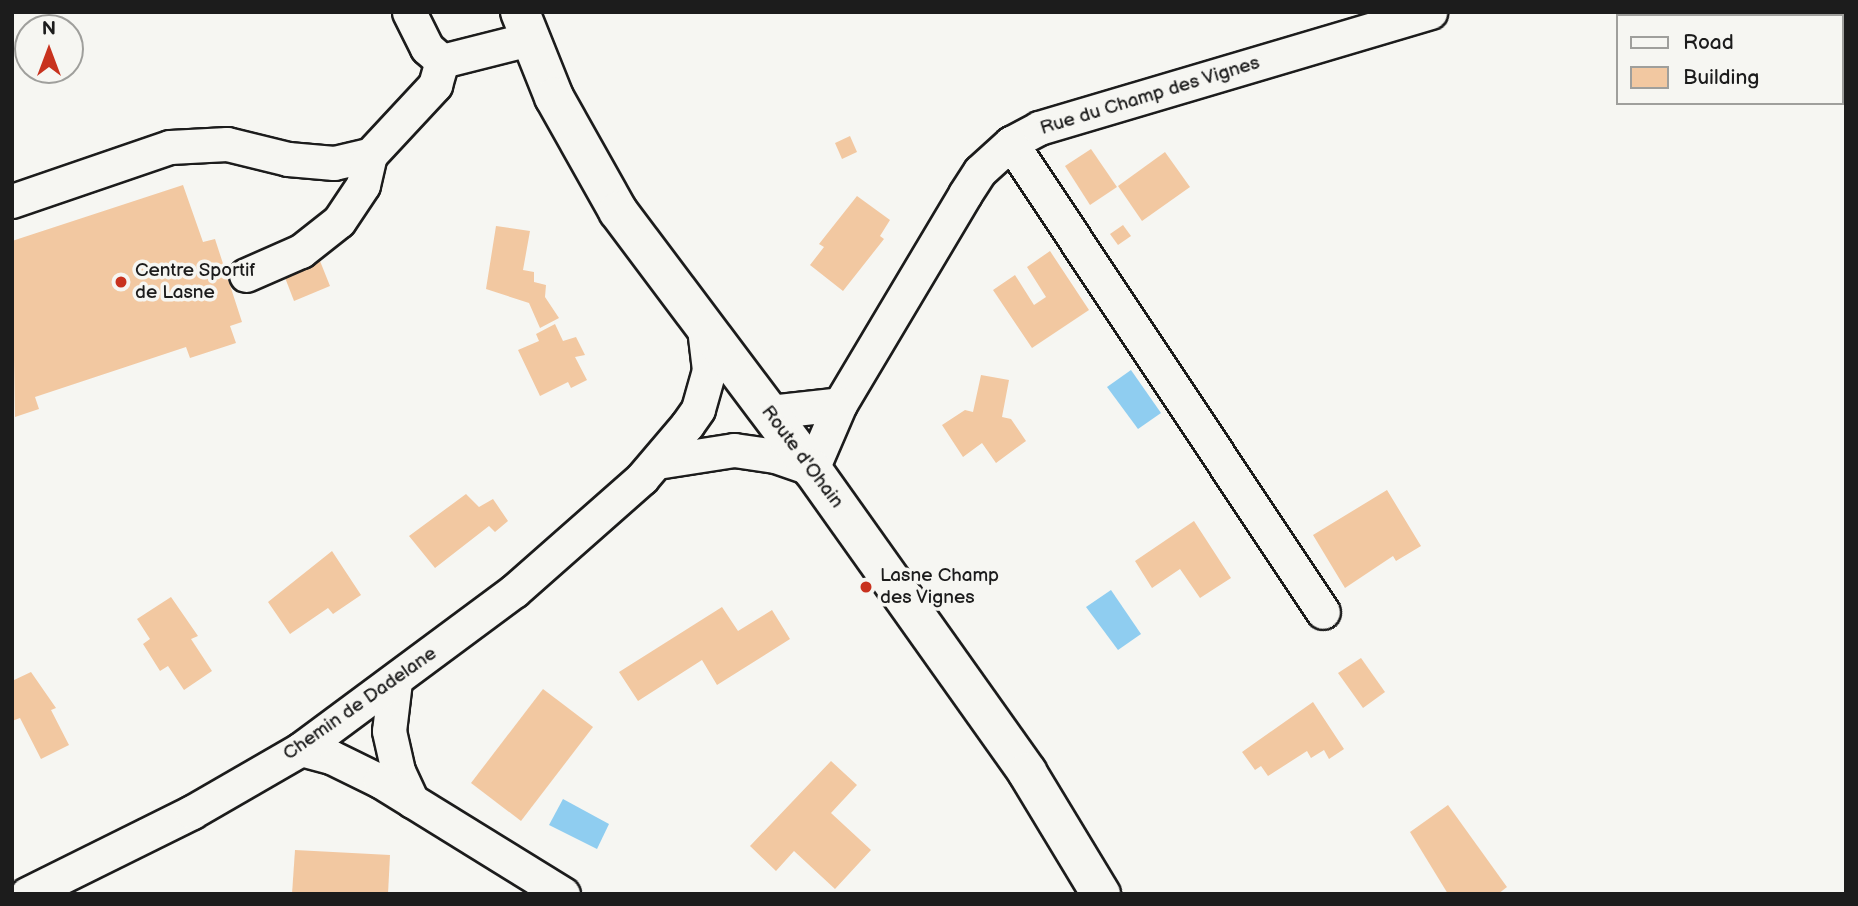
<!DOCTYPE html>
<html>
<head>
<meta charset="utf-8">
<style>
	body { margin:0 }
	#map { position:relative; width:1858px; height:906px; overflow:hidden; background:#f6f6f2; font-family:"Balsamiq Sans",sans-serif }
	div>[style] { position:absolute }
	.water>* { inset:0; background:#8fcdf0 }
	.building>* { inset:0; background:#f2c8a1 }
	.roads { filter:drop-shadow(2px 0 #1c1c1c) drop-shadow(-2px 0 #1c1c1c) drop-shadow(0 2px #1c1c1c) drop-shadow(0 -2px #1c1c1c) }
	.minor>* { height:33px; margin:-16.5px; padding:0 16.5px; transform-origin:16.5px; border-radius:16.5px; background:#f6f6f2 }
	.major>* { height:38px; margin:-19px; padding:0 19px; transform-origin:19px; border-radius:19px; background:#f6f6f2 }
	.dots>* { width:19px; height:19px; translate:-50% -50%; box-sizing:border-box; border:4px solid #f6f6f2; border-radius:50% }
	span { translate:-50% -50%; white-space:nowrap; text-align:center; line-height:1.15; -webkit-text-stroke:7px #f6f6f2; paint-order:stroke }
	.street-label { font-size:19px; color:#1c1c1c }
	.poi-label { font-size:19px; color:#1c1c1c }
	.left { translate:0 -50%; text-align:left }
	.frame { position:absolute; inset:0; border:14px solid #1c1c1c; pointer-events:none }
	.legend { position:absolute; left:1616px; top:14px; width:228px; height:91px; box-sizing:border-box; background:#f6f6f2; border:2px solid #9f9f9c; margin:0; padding:9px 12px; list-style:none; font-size:21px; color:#1c1c1c }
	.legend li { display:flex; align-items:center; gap:14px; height:35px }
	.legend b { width:35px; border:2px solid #9f9f9c }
	.north { position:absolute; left:14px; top:14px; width:70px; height:70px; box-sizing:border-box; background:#f6f6f2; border:2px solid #9f9f9c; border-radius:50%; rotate:0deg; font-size:19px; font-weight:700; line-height:28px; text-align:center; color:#1c1c1c }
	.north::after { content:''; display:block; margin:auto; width:24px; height:32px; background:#c8321e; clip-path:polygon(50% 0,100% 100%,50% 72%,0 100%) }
</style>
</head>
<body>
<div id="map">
	<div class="water">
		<div style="clip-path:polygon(1131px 370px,1161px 413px,1138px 429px,1107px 387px)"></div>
		<div style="clip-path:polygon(1111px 590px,1141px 634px,1118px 650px,1086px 607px)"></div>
		<div style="clip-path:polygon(563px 799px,609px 824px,597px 849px,549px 825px)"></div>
	</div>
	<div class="building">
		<div style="clip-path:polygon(1785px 12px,1834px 12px,1836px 16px,1786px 16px)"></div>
		<div style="clip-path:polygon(850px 136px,857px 152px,842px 159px,835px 143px)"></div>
		<div style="clip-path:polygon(1091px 149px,1117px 187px,1090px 205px,1065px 166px)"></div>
		<div style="clip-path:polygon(1165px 152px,1190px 187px,1142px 221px,1118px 186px)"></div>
		<div style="clip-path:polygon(183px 185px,203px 242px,215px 239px,242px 322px,230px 326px,236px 343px,190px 358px,186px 347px,35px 397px,39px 409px,15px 417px,12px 241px)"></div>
		<div style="clip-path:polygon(857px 196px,890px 220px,880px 236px,884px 239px,843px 291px,810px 265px,824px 247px,819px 244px)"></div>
		<div style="clip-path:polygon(1123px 225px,1131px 236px,1118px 245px,1110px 234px)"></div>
		<div style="clip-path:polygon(496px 226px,530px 231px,523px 270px,534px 272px,534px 282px,546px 285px,545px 297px,559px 318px,540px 328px,529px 303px,486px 289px)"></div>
		<div style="clip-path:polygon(1050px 251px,1089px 310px,1032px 348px,993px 290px,1015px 275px,1034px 305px,1046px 297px,1027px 267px)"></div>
		<div style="clip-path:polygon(320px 261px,330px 286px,294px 301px,284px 275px)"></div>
		<div style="clip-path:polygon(555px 324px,563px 341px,576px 337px,585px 355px,575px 357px,587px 380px,571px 388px,568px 382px,540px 396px,518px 350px,539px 341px,536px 334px)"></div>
		<div style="clip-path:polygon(981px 375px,1009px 380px,1002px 417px,1011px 419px,1026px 441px,996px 463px,982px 443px,963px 457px,942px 425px,965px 410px,973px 412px)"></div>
		<div style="clip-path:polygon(1387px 490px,1421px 546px,1396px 561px,1393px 556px,1345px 588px,1313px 535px)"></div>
		<div style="clip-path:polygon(466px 494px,479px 507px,493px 499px,508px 521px,495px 532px,489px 526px,435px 568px,409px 536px)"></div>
		<div style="clip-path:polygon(1194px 521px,1231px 578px,1200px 598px,1180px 569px,1152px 588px,1135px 561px)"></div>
		<div style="clip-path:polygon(332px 551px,361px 595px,333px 614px,328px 608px,290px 634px,268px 602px)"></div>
		<div style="clip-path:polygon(171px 597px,198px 636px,191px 639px,212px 671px,184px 690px,168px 666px,160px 671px,143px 644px,150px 639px,137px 619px)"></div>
		<div style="clip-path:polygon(722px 607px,738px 631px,772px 610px,790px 639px,717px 685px,702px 660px,638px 701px,619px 672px)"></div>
		<div style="clip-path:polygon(1361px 658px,1385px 692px,1363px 708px,1338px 673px)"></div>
		<div style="clip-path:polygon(31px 672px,56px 708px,51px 710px,69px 745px,41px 759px,20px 718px,12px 721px,12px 681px)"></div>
		<div style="clip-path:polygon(543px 689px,593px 727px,521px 821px,471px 783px)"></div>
		<div style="clip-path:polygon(1313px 702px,1344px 749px,1329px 759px,1324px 750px,1311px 758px,1307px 751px,1268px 776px,1261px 766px,1255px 770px,1242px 752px)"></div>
		<div style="clip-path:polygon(831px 761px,857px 785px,831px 813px,871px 850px,835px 889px,794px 851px,776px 871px,750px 846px)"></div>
		<div style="clip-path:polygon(1448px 805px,1507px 887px,1498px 894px,1448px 894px,1410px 832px)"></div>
		<div style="clip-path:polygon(295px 850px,390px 855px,388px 894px,292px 894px)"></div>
	</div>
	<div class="roads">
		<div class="minor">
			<div style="left:409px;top:12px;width:40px;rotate:63.4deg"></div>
			<div style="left:427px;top:48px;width:20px;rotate:41deg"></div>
			<div style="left:442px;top:61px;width:90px;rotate:-14.2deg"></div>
			<div style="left:1011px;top:143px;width:563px;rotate:56.37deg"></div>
			<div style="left:12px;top:201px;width:167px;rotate:-18.9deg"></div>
			<div style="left:170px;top:147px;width:57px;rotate:-3deg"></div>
			<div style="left:227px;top:144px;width:63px;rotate:13.8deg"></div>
			<div style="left:288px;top:159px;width:46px;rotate:5deg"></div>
			<div style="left:334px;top:163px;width:37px;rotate:-13deg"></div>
			<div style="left:370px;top:155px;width:96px;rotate:-47.1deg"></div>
			<div style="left:435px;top:85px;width:25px;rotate:-74deg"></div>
			<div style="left:246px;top:275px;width:60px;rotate:-23.6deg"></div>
			<div style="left:301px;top:251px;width:48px;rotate:-38.3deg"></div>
			<div style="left:339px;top:221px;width:43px;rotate:-56.3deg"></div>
			<div style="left:363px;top:185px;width:31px;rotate:-77deg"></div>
			<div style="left:768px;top:412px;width:72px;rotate:-6.3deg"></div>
			<div style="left:840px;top:404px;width:244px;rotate:-59.2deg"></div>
			<div style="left:965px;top:194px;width:27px;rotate:-57deg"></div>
			<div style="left:980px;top:171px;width:42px;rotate:-42.1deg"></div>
			<div style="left:1011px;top:143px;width:32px;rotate:-28deg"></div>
			<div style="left:1039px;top:128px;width:408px;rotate:-16.5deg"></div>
			<div style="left:657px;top:462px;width:78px;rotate:-8.9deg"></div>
			<div style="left:734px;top:450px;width:41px;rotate:8.3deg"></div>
			<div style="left:775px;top:456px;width:39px;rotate:19deg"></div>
			<div style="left:812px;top:469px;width:71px;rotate:-66.7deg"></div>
			<div style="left:395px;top:681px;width:50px;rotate:96.8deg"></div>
			<div style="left:389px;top:731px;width:41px;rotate:77.3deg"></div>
			<div style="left:398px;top:771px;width:33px;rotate:65deg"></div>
			<div style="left:301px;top:749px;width:31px;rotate:15deg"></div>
			<div style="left:331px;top:757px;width:55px;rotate:26.1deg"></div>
			<div style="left:380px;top:781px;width:215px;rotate:31.7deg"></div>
			<div style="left:27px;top:894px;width:184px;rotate:-26.4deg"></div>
			<div style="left:192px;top:812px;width:126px;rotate:-30deg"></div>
			<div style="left:301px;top:749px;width:265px;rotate:-36.6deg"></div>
			<div style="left:514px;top:591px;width:171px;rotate:-41.4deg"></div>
			<div style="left:642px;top:478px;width:70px;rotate:-49.7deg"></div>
			<div style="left:687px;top:425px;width:19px;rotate:-55deg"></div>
			<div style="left:698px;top:409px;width:41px;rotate:-74.2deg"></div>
			<div style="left:709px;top:370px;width:42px;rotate:-96.8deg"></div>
		</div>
		<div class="major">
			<div style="left:520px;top:12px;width:92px;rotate:68.2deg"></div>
			<div style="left:554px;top:97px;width:131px;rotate:60.7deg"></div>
			<div style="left:618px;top:211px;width:323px;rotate:53.1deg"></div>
			<div style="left:812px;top:469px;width:372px;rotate:54.6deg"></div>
			<div style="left:1027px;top:772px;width:143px;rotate:58.8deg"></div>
		</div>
	</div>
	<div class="dots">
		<div style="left:121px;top:282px;background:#c8321e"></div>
		<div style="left:866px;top:587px;background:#c8321e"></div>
	</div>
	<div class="street-label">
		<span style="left:1150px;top:96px;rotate:-17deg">Rue du Champ des Vignes</span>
		<span style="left:802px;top:457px;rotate:53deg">Route d'Ohain</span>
		<span style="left:360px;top:704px;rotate:-35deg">Chemin de Dadelane</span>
	</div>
	<div class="poi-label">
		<span class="left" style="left:135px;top:282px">Centre Sportif<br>de Lasne</span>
		<span class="left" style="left:880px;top:587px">Lasne Champ<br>des Vignes</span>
	</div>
	<div class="frame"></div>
	<ul class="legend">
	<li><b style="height:9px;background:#f6f6f2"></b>Road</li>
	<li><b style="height:19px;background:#f2c8a1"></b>Building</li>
	</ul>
	<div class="north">N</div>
</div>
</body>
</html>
